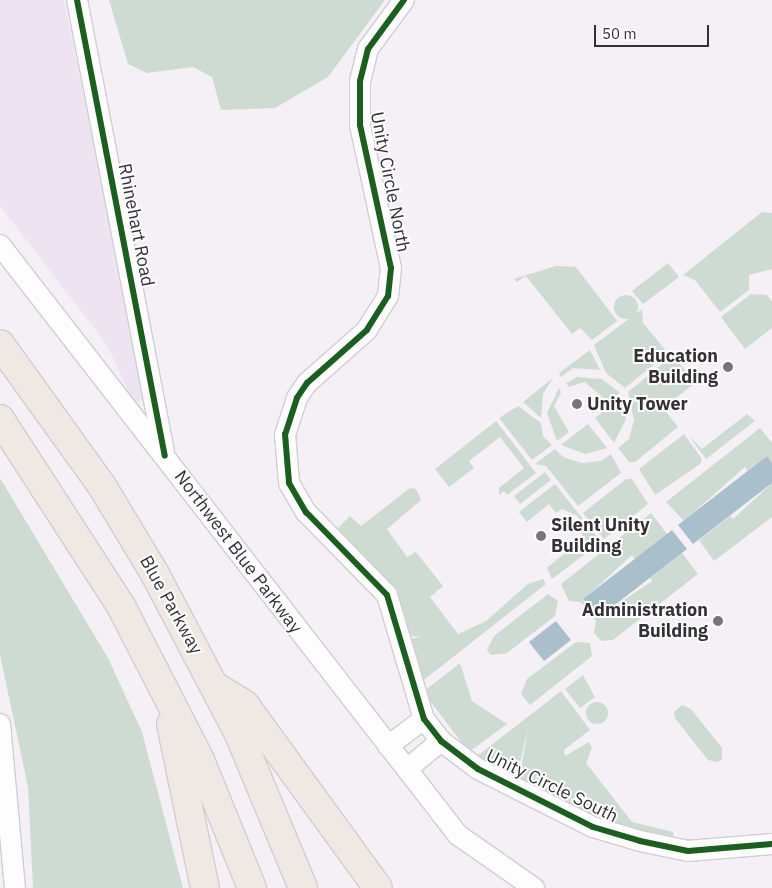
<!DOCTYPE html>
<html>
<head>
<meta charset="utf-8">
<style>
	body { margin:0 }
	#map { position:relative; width:772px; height:888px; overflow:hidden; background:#f5f0f6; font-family:"IBM Plex Sans",sans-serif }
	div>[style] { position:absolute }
	.built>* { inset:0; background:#eee4f1 }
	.green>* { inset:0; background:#cedbd2 }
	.round { border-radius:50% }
	.water>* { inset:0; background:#a9bfcc }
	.roads { filter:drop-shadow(1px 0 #d1cdd2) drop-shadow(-1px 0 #d1cdd2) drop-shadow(0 1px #d1cdd2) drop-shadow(0 -1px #d1cdd2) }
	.minor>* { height:20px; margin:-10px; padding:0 10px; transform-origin:10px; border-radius:10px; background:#fefdfe }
	.highway>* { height:28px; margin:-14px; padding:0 14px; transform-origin:14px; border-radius:14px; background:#f0e8e2 }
	.cycleway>* { height:6px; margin:-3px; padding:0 3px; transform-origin:3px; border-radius:3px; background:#1b5e20 }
	.dots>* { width:14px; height:14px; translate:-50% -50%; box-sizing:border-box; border:2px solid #fdfdfd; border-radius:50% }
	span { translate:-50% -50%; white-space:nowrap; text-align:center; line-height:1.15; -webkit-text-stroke:4px #fdfdfd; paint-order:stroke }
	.street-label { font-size:18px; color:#343136 }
	.poi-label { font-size:18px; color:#343136; font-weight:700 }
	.right { translate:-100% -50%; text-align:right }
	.left { translate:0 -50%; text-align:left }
	.scale { position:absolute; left:594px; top:25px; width:115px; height:22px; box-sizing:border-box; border:2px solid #343136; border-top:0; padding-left:6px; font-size:15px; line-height:18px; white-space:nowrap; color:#343136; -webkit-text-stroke:4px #fdfdfd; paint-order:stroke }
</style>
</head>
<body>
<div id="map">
	<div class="built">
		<div style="clip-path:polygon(0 0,64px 0,144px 384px,145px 398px,139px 402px,133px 402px,107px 345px,0 206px)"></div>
	</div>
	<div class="green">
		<div style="clip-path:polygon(109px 0,385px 0,328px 77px,275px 108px,221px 110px,212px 77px,193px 67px,147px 73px,128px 64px)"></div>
		<div style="clip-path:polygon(762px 212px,772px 213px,772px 269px,749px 275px,749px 290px,720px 312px,695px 280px,683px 275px)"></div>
		<div style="clip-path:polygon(668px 263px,679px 277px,643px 304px,632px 291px)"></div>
		<div style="clip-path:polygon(556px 266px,576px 267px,617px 321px,592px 340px,580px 328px,572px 334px,526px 276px,517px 282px,514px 279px)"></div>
		<div style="clip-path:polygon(751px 294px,767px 295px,772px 302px,772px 328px,745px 349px,721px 317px)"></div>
		<div class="round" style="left:614px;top:295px;width:24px;height:24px"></div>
		<div style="clip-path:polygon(642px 309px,643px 323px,668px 353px,625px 388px,606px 373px,594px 345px)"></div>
		<div style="clip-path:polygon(590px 350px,600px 370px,573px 368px,561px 377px,559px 373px)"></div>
		<div style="clip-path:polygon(673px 355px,695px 383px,663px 408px,678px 427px,635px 462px,629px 462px,618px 448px,629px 439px,634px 420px,628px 392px)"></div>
		<div style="clip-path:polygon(577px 377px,602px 379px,620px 393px,608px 402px,585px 382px,569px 387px,566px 383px)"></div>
		<div style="clip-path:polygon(553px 378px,543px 394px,541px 418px,523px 402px)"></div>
		<div style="clip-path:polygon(559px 388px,561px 393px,554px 406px,569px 432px,557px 441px,547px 413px)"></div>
		<div style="clip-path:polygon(622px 397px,626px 419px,614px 443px,595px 418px)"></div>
		<div style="clip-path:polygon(518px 406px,541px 423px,543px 436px,552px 445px,532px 460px,499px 418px)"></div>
		<div style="clip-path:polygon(747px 414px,755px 421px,706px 459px,688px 435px,702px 449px)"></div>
		<div style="clip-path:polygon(496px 421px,536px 473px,507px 495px,504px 491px,499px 495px,499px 488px,524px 468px,500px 437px,469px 461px,474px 468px,449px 487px,435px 469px)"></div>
		<div style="clip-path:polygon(588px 424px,607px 448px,585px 454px,561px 445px)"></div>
		<div style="clip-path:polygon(760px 428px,772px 443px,772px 463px,767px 456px,747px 471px,745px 467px,684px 521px,666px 502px)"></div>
		<div style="clip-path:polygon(684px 434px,702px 459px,700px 464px,655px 495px,639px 469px)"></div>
		<div style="clip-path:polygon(555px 449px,563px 457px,582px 463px,601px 461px,611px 454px,621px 473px,578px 506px,546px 466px,535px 464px)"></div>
		<div style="clip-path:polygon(545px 472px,551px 480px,520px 504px,514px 496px)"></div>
		<div style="clip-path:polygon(0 478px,108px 658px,142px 732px,183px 888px,33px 888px,28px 787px,0 655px)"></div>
		<div style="clip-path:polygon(626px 479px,632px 479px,648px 504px,604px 539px,583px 513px)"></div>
		<div style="clip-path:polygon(772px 483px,772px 517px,714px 561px,699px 540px,730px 516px,733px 519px)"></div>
		<div style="clip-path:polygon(555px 484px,601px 542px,552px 579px,547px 568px,583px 538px,578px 516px,562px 509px,556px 513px,549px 504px,527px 522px,519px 512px)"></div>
		<div style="clip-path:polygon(410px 488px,416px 489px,421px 500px,387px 529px,407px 557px,416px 552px,443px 586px,430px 597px,458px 634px,486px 621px,528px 584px,543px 579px,546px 584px,420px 683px,410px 639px,421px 637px,407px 636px,384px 578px,338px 528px,350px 516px,361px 526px)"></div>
		<div style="clip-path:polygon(651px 513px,667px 534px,635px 559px,632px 555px,583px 600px,598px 618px,652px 581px,650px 578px,682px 553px,698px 574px,613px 640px,601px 641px,594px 633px,596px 621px,581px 602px,569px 601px,561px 584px)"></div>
		<div style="clip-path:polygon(548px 594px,558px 601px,555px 616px,507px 653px,491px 655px,487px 650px,494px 636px)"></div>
		<div style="clip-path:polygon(576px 642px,590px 643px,592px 656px,530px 705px,521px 694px,527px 679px)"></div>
		<div style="clip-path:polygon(460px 663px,472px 701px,507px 724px,469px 752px,423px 692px)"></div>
		<div style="clip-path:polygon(583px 675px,595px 697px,580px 708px,565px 689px)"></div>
		<div style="clip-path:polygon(561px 691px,590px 730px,564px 750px,565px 756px,589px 742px,592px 748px,586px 763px,632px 822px,673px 832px,674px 837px,601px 821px,519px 781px,528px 728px,516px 780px,476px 757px)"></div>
		<div class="round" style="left:586px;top:702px;width:22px;height:22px"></div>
		<div style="clip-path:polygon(682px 705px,691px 709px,722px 748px,722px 759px,718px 762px,708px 760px,675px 718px,674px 712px)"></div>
	</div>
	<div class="water">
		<div style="clip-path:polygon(767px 456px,772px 463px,772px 483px,693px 544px,678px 525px)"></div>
		<div style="clip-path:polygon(672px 530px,687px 549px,598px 618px,583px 599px)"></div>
		<div style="clip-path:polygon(556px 621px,571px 640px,544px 661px,529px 642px)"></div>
	</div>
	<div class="roads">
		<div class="minor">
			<div style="left:77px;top:0;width:460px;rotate:79.1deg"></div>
			<div style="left:404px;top:0;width:61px;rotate:126.3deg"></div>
			<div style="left:368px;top:49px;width:33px;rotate:104deg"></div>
			<div style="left:360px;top:81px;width:44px;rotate:90deg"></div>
			<div style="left:360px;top:125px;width:146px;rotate:77.8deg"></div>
			<div style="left:391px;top:268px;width:28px;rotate:96deg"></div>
			<div style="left:388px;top:296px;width:40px;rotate:122deg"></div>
			<div style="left:367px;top:330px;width:80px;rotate:138.5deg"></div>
			<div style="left:307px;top:383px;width:18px;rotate:124deg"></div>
			<div style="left:297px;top:398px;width:38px;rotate:108deg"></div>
			<div style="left:285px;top:434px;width:49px;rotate:85.3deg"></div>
			<div style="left:289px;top:483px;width:34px;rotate:60deg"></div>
			<div style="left:306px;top:512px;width:116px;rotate:45.7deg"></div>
			<div style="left:387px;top:595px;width:129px;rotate:73.4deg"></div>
			<div style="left:424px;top:719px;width:28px;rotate:52deg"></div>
			<div style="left:441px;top:741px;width:46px;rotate:37.1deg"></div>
			<div style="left:478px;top:769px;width:129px;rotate:26.8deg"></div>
			<div style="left:593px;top:827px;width:49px;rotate:16.6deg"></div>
			<div style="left:640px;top:841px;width:49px;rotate:11.8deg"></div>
			<div style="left:688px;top:851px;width:84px;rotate:-4.8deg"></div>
			<div style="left:0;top:245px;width:747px;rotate:52.18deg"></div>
			<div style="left:458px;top:835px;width:93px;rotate:34.9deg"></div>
			<div style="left:0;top:724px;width:165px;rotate:84.8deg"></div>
			<div style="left:388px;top:746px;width:45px;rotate:-36.9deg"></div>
			<div style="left:407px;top:769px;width:44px;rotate:-39.5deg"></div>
		</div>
		<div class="highway">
			<div style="left:0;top:344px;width:175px;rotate:54.3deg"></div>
			<div style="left:102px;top:486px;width:103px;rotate:58.9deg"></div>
			<div style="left:155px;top:574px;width:181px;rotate:62.3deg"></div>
			<div style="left:239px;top:734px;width:167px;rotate:67.4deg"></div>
			<div style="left:0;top:419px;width:223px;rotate:57.1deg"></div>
			<div style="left:121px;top:606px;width:173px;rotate:62.8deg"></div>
			<div style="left:200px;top:760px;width:138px;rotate:67.9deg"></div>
			<div style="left:218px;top:688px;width:32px;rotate:32deg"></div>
			<div style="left:245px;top:705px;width:226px;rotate:54deg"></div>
			<div style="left:171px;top:724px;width:167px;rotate:78.3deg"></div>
		</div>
	</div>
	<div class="cycleway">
		<div style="left:77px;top:0;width:464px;rotate:79.1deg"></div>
		<div style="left:404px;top:0;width:61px;rotate:126.3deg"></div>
		<div style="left:368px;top:49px;width:33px;rotate:104deg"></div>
		<div style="left:360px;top:81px;width:44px;rotate:90deg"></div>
		<div style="left:360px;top:125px;width:146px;rotate:77.8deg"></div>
		<div style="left:391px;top:268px;width:28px;rotate:96deg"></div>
		<div style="left:388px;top:296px;width:40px;rotate:122deg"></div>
		<div style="left:367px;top:330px;width:80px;rotate:138.5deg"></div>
		<div style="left:307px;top:383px;width:18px;rotate:124deg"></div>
		<div style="left:297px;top:398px;width:38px;rotate:108deg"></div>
		<div style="left:285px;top:434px;width:49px;rotate:85.3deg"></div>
		<div style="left:289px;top:483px;width:34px;rotate:60deg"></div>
		<div style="left:306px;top:512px;width:116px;rotate:45.7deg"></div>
		<div style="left:387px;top:595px;width:129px;rotate:73.4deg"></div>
		<div style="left:424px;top:719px;width:28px;rotate:52deg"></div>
		<div style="left:441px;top:741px;width:46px;rotate:37.1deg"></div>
		<div style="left:478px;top:769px;width:129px;rotate:26.8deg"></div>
		<div style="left:593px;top:827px;width:49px;rotate:16.6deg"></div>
		<div style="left:640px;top:841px;width:49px;rotate:11.8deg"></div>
		<div style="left:688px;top:851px;width:84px;rotate:-4.8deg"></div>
	</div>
	<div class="dots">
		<div style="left:728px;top:367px;background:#787479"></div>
		<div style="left:577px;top:404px;background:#787479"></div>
		<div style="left:541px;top:536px;background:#787479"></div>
		<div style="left:718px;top:621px;background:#787479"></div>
	</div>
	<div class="street-label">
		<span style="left:390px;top:182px;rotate:79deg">Unity Circle North</span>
		<span style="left:136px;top:225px;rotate:79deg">Rhinehart Road</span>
		<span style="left:238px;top:552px;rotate:53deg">Northwest Blue Parkway</span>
		<span style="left:171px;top:605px;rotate:61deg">Blue Parkway</span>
		<span style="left:552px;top:786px;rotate:26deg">Unity Circle South</span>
	</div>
	<div class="poi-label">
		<span class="right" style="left:718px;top:367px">Education<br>Building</span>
		<span class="left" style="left:587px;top:404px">Unity Tower</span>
		<span class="left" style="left:551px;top:536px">Silent Unity<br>Building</span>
		<span class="right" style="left:708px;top:621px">Administration<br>Building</span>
	</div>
	<div class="scale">50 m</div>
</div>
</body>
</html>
